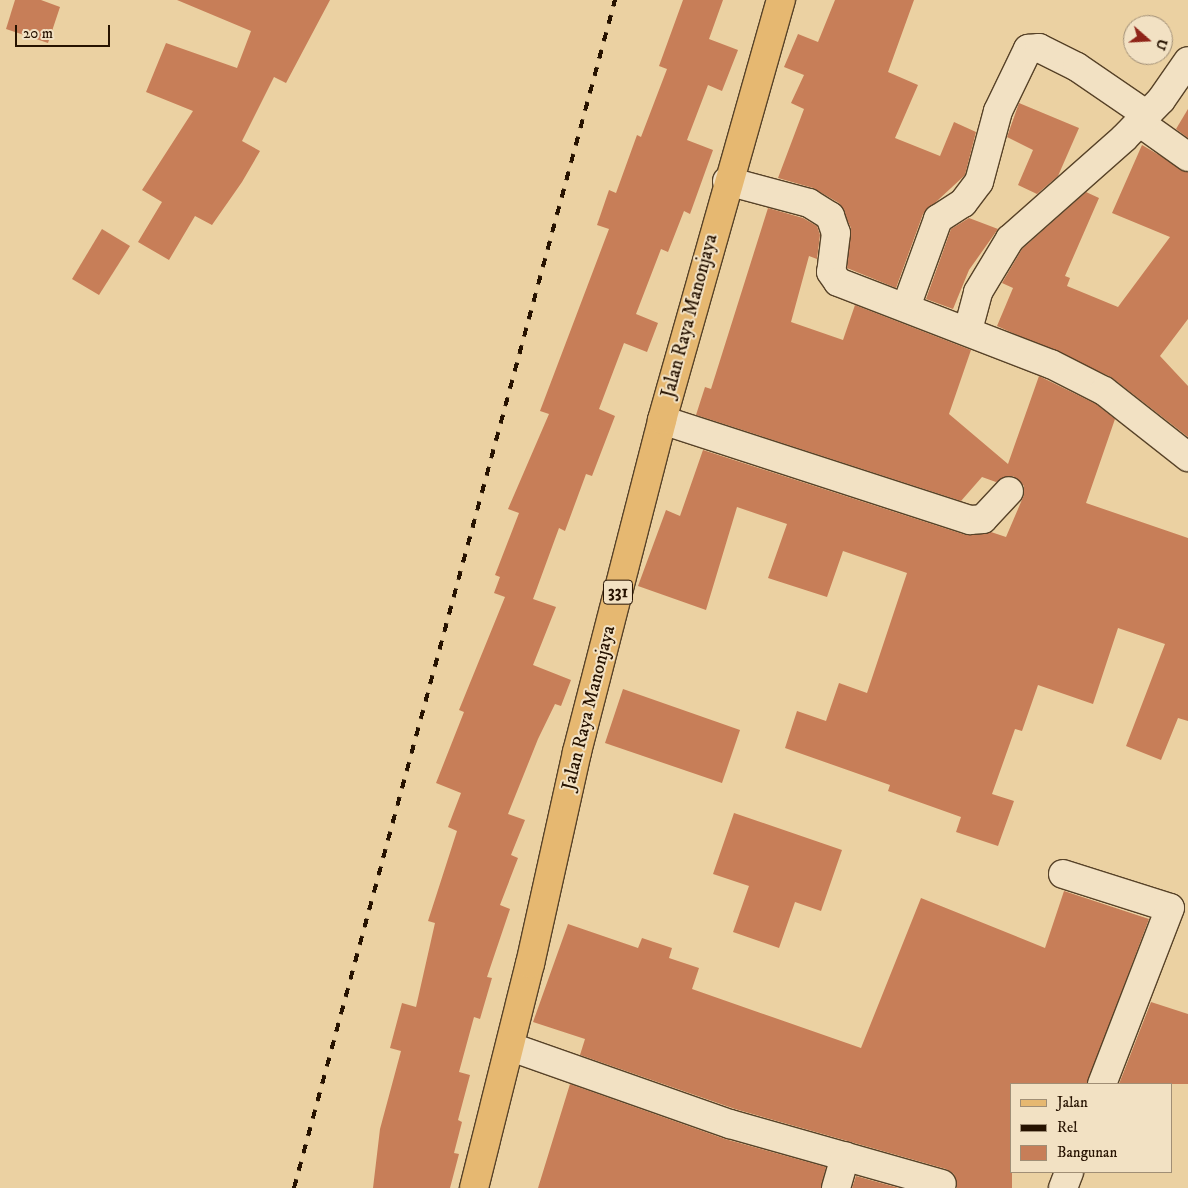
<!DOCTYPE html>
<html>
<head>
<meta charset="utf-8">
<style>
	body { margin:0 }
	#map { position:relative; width:1188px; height:1188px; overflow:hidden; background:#ebd1a2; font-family:"IM FELL DW Pica",serif }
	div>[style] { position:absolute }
	.building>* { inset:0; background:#c77e58 }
	.roads { filter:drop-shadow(1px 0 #574228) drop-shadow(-1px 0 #574228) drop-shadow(0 1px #574228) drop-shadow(0 -1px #574228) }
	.minor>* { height:28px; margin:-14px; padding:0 14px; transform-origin:14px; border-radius:14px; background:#f2e1c3 }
	.major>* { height:28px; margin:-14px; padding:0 14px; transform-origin:14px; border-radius:14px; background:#e6b871 }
	.rail>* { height:4px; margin-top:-2px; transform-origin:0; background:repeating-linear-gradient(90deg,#261200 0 9px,transparent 0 18px) }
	span { translate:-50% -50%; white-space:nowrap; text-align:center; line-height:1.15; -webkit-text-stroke:4px #f2e1c3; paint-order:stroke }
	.shield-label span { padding:1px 4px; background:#f2e1c3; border:1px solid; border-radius:4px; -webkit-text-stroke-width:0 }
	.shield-label { font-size:18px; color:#261200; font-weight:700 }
	.street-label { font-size:19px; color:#261200 }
	.legend { position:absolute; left:1010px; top:1083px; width:162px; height:90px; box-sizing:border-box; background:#f2e1c3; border:1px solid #a08e75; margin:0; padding:6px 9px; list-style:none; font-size:15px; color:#261200 }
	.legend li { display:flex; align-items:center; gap:10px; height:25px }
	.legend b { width:25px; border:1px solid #a08e75 }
	.north { position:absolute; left:1123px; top:15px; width:50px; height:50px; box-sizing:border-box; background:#f2e1c3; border:1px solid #a08e75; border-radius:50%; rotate:109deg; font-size:14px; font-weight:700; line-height:20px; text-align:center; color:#261200 }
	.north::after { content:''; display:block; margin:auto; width:18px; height:22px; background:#8f2418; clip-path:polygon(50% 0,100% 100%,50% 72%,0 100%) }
	.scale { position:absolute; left:15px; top:25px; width:95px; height:22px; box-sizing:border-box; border:2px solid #261200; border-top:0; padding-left:6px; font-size:15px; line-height:18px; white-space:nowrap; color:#261200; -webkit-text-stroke:4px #f2e1c3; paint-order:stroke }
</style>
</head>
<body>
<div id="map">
	<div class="building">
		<div style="clip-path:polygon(15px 0,41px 0,60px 7px,48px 43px,6px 29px)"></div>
		<div style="clip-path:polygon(177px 0,330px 0,286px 83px,274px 77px,242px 141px,260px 151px,242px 182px,212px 225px,195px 216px,169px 260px,138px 242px,162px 202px,142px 190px,193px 111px,146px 92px,166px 43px,237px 68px,251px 31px)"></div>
		<div style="clip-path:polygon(683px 0,723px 0,709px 39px,738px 50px,722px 91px,708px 85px,687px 140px,713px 150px,690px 214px,684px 211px,668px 252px,661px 249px,636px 314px,658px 323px,647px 352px,624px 343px,599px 409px,615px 416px,592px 476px,586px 474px,565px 531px,559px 528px,533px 599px,556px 607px,533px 665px,571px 680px,561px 706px,555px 704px,538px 739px,508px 814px,525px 820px,511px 855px,518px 858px,500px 905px,510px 909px,487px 977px,492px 978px,480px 1019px,474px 1017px,459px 1072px,470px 1075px,458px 1120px,462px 1122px,454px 1153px,459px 1154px,450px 1188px,373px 1188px,380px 1129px,401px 1051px,390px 1048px,402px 1003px,416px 1007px,435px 923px,428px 921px,457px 831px,448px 827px,461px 793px,436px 783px,464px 712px,459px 710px,505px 597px,494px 593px,500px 577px,495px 575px,519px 513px,508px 509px,549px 414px,540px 411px,609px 229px,597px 225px,609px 190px,616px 193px,637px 135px,641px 137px,667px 69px,659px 66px)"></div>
		<div style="clip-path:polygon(835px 0,914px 0,888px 72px,918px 85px,895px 138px,940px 156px,954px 122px,976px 132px,965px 175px,923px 214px,896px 288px,847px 268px,851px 228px,839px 203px,813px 188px,778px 178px,804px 109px,791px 103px,804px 75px,784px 67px,798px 34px,818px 42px)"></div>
		<div style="clip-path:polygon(1019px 103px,1079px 128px,1058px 176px,1037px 194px,1018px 185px,1033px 150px,1007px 137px)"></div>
		<div style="clip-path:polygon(1188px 109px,1188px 138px,1176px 129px)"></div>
		<div style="clip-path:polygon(1142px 145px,1188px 172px,1188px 319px,1160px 356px,1188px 386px,1188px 437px,1111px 377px,997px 326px,1013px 288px,1002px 283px,1022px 249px,1086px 192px,1099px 198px,1065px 276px,1070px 278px,1067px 286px,1118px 307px,1170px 237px,1112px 213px)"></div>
		<div style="clip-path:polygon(768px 208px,803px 218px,817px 226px,820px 235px,817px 259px,809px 256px,791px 322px,843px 340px,855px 305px,971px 350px,949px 414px,1008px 464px,1039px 376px,1096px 404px,1115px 419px,1086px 503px,1188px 538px,1188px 721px,1178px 718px,1161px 760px,1126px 746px,1165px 644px,1118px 628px,1093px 704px,1038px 685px,1022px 731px,1015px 729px,992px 794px,1014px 801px,998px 846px,956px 832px,961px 817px,888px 791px,890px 785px,785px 748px,797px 711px,826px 721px,839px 683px,867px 693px,907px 573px,843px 551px,827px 597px,768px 578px,787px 524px,737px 507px,706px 610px,638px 586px,666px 510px,680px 516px,703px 450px,966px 535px,991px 532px,1006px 537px,1024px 495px,1024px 486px,1013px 476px,996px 482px,982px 477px,961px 501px,696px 415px,705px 387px,711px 389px)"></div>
		<div style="clip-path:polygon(969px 218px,998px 229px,969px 270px,953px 309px,926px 299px,951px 229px)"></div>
		<div style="clip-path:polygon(102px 229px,130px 246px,99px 295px,72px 279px)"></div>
		<div style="clip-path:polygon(623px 689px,740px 730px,722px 783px,605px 743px)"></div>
		<div style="clip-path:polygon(734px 813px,842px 850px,821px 911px,795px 902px,779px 948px,733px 932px,749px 886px,713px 874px)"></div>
		<div style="clip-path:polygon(1064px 891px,1149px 919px,1087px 1084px,1012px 1084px,1012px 1188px,957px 1188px,954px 1174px,946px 1169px,735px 1109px,580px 1055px,585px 1039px,533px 1022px,568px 924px,638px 948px,642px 938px,672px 948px,669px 958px,699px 968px,692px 989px,861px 1048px,921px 898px,1045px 948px)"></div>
		<div style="clip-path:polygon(1151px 1002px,1188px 1014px,1188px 1084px,1119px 1084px)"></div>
		<div style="clip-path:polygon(570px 1084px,725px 1139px,826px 1167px,821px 1188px,538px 1188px)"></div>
		<div style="clip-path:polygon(856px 1176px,899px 1188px,852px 1188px)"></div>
	</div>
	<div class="roads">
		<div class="minor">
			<div style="left:1139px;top:122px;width:60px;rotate:35.5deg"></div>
			<div style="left:727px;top:181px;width:85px;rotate:15deg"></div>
			<div style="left:809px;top:203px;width:25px;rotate:32deg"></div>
			<div style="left:830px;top:216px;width:18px;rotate:71deg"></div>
			<div style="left:836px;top:233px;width:39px;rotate:97deg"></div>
			<div style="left:831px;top:272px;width:12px;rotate:55deg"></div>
			<div style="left:838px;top:282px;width:228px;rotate:21.1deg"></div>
			<div style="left:1051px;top:364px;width:59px;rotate:27deg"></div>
			<div style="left:1104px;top:391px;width:107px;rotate:38.2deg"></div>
			<div style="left:906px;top:307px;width:94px;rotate:-70deg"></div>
			<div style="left:938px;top:219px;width:30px;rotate:-33deg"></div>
			<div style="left:963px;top:203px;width:26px;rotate:-53deg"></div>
			<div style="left:979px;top:182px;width:73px;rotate:-75deg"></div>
			<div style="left:998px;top:111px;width:69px;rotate:-64.2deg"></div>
			<div style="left:1028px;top:49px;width:11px;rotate:-5deg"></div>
			<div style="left:1039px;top:48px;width:42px;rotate:26.6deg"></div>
			<div style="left:1077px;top:67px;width:85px;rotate:34.4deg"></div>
			<div style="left:968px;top:330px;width:39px;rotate:-75deg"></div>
			<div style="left:978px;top:292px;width:62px;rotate:-58.9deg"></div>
			<div style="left:1010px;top:239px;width:152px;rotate:-41.5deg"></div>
			<div style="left:1124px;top:138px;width:53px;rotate:-45.8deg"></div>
			<div style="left:1161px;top:100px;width:47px;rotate:-55.3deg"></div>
			<div style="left:662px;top:420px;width:324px;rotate:18deg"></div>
			<div style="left:970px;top:520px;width:13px;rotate:-4deg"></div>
			<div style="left:983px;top:519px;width:38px;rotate:-47deg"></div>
			<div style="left:1063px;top:874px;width:112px;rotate:17.6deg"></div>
			<div style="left:1170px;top:908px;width:189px;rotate:111.1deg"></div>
			<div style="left:511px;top:1047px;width:232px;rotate:19.4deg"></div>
			<div style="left:730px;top:1124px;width:220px;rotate:15.8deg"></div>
			<div style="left:836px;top:1188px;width:33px;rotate:-74deg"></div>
			<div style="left:1063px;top:1188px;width:17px;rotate:-69deg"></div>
		</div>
		<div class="major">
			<div style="left:474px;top:1188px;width:231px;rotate:-76deg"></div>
			<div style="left:530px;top:964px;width:217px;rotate:-77.5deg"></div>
			<div style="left:577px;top:752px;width:343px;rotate:-75.6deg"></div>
			<div style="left:662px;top:420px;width:437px;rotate:-74.2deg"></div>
		</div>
	</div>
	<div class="rail">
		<div style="left:294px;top:1188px;width:1231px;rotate:-74.88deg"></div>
	</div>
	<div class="shield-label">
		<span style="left:618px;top:592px">331</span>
	</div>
	<div class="street-label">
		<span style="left:690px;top:316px;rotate:-75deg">Jalan Raya Manonjaya</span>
		<span style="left:589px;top:708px;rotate:-76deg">Jalan Raya Manonjaya</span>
	</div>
	<ul class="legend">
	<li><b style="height:6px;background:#e6b871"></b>Jalan</li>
	<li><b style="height:6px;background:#261200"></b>Rel</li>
	<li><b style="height:14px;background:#c77e58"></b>Bangunan</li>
	</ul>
	<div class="north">U</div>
	<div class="scale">20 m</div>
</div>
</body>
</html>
